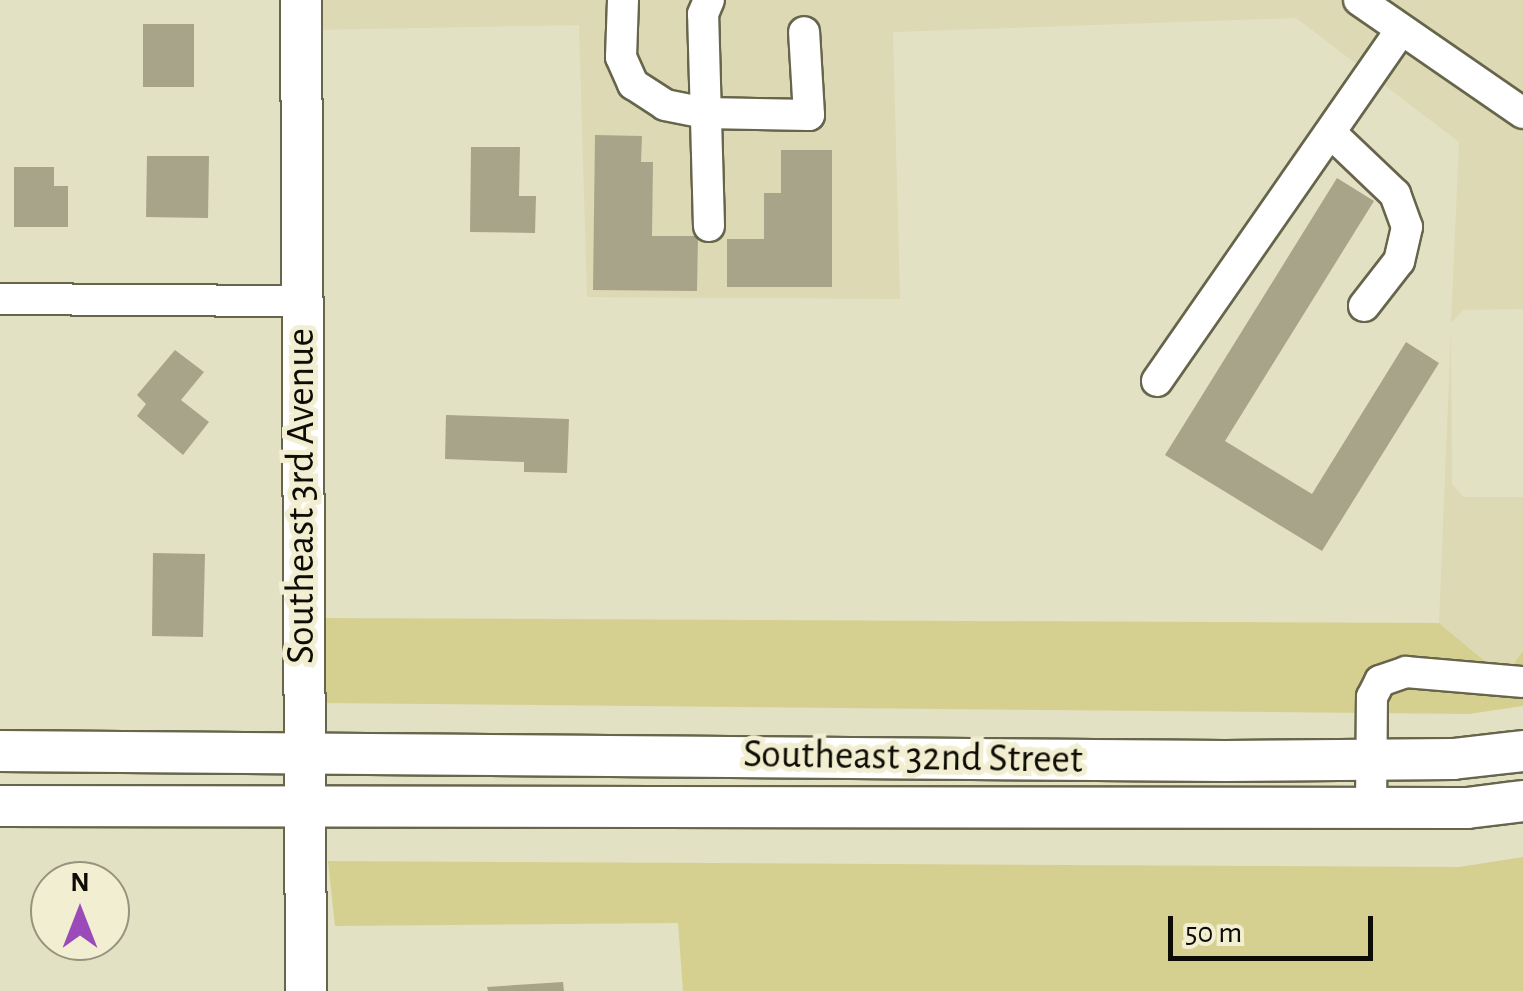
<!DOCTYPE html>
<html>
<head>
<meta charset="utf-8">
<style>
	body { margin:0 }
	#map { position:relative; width:1523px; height:991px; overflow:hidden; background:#e3e1c4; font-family:"Alegreya Sans",sans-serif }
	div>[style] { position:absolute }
	.built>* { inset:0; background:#dcd9b4 }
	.green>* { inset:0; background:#d6d090 }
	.building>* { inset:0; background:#a7a489 }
	.roads { filter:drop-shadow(2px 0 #67654b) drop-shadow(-2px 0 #67654b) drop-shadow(0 2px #67654b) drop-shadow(0 -2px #67654b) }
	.minor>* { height:30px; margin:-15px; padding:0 15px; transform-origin:15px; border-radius:15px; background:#fff }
	.major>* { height:40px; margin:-20px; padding:0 20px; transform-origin:20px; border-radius:20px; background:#fff }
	span { translate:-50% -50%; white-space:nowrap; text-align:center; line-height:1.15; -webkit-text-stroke:10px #f1eed1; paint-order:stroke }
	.street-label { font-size:40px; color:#0d0c04 }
	.north { position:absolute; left:30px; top:861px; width:100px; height:100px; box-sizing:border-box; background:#f1eed1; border:2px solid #96947f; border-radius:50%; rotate:0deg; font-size:28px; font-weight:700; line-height:40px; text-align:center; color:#0d0c04 }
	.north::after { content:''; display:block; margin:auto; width:35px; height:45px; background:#9a4ab9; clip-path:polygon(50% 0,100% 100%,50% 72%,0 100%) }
	.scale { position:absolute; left:1168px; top:916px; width:205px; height:45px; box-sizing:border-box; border:5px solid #0d0c04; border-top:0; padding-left:12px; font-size:30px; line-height:35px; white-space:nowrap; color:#0d0c04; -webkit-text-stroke:8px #f1eed1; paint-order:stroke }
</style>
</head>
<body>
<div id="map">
	<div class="built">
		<div style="clip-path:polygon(315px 0,1523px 0,1523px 309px,1463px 310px,1451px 323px,1459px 142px,1296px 18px,893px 32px,900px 299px,587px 297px,579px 25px,315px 30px)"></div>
		<div style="clip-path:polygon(1451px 330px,1452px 484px,1464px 497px,1523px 497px,1523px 651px,1505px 677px,1439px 623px)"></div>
	</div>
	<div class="green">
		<div style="clip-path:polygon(316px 618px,1439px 623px,1504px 677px,1523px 651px,1523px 706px,1469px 714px,318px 703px)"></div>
		<div style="clip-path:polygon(1523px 857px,1523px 991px,683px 991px,678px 923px,335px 926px,328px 861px,1459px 867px)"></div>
	</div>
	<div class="building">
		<div style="clip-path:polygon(143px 24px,194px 24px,194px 87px,143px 87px)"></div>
		<div style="clip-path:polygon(595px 135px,642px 136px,641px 162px,653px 162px,652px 236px,698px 236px,697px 291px,593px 290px)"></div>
		<div style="clip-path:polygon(471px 147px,520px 147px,519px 196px,536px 196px,535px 233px,470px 232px)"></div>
		<div style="clip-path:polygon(781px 150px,832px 150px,832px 287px,727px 287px,727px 239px,764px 239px,764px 193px,781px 193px)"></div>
		<div style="clip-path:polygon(147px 156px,209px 156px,208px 218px,146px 217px)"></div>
		<div style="clip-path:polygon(14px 167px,54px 167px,54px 186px,68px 186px,68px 227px,14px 227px)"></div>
		<div style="clip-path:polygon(1337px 178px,1374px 201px,1225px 441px,1312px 494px,1406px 342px,1439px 363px,1322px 551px,1165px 455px)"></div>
		<div style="clip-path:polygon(175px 350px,204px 372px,181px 400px,209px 422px,183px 455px,137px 416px,146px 404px,137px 395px)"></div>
		<div style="clip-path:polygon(446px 415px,569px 419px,567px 473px,524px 472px,524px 462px,445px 459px)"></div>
		<div style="clip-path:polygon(153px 553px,205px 554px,203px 637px,152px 636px)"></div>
		<div style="clip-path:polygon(563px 982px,564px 991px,488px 991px,487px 987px)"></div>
	</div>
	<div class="roads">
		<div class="minor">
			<div style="left:623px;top:0;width:57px;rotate:92deg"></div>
			<div style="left:621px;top:57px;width:30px;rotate:66deg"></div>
			<div style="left:633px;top:84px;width:38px;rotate:33deg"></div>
			<div style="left:665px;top:105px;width:41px;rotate:11.3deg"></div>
			<div style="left:705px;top:113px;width:104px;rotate:1.1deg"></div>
			<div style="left:809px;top:115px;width:83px;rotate:-93.4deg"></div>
			<div style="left:1359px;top:0;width:199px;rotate:34.6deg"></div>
			<div style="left:1333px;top:135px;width:86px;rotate:43.6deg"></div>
			<div style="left:1395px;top:194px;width:35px;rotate:70deg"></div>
			<div style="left:1407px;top:227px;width:35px;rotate:103deg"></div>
			<div style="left:1399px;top:261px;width:57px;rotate:127.9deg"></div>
			<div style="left:709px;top:226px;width:212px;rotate:-91.6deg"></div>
			<div style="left:703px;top:14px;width:15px;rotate:-67deg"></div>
			<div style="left:0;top:299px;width:300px;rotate:0.4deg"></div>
			<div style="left:1157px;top:381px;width:427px;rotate:-55.2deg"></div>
			<div style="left:1371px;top:808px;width:111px;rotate:-89.5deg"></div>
			<div style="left:1372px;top:697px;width:18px;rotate:-63deg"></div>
			<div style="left:1380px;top:681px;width:28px;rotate:-19deg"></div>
			<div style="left:1406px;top:672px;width:117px;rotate:4.9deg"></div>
		</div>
		<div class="major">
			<div style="left:301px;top:0;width:991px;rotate:89.71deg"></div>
			<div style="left:0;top:751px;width:1225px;rotate:0.47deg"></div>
			<div style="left:1225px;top:761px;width:228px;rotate:-0.5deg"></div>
			<div style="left:1453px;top:759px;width:70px;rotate:-6.5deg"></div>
			<div style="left:0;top:806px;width:1467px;rotate:0.08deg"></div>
			<div style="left:1467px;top:808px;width:56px;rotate:-7.1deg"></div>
		</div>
	</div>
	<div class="street-label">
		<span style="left:301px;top:496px;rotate:-90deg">Southeast 3rd Avenue</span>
		<span style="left:913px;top:757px;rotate:1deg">Southeast 32nd Street</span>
	</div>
	<div class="north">N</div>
	<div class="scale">50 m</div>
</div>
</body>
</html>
